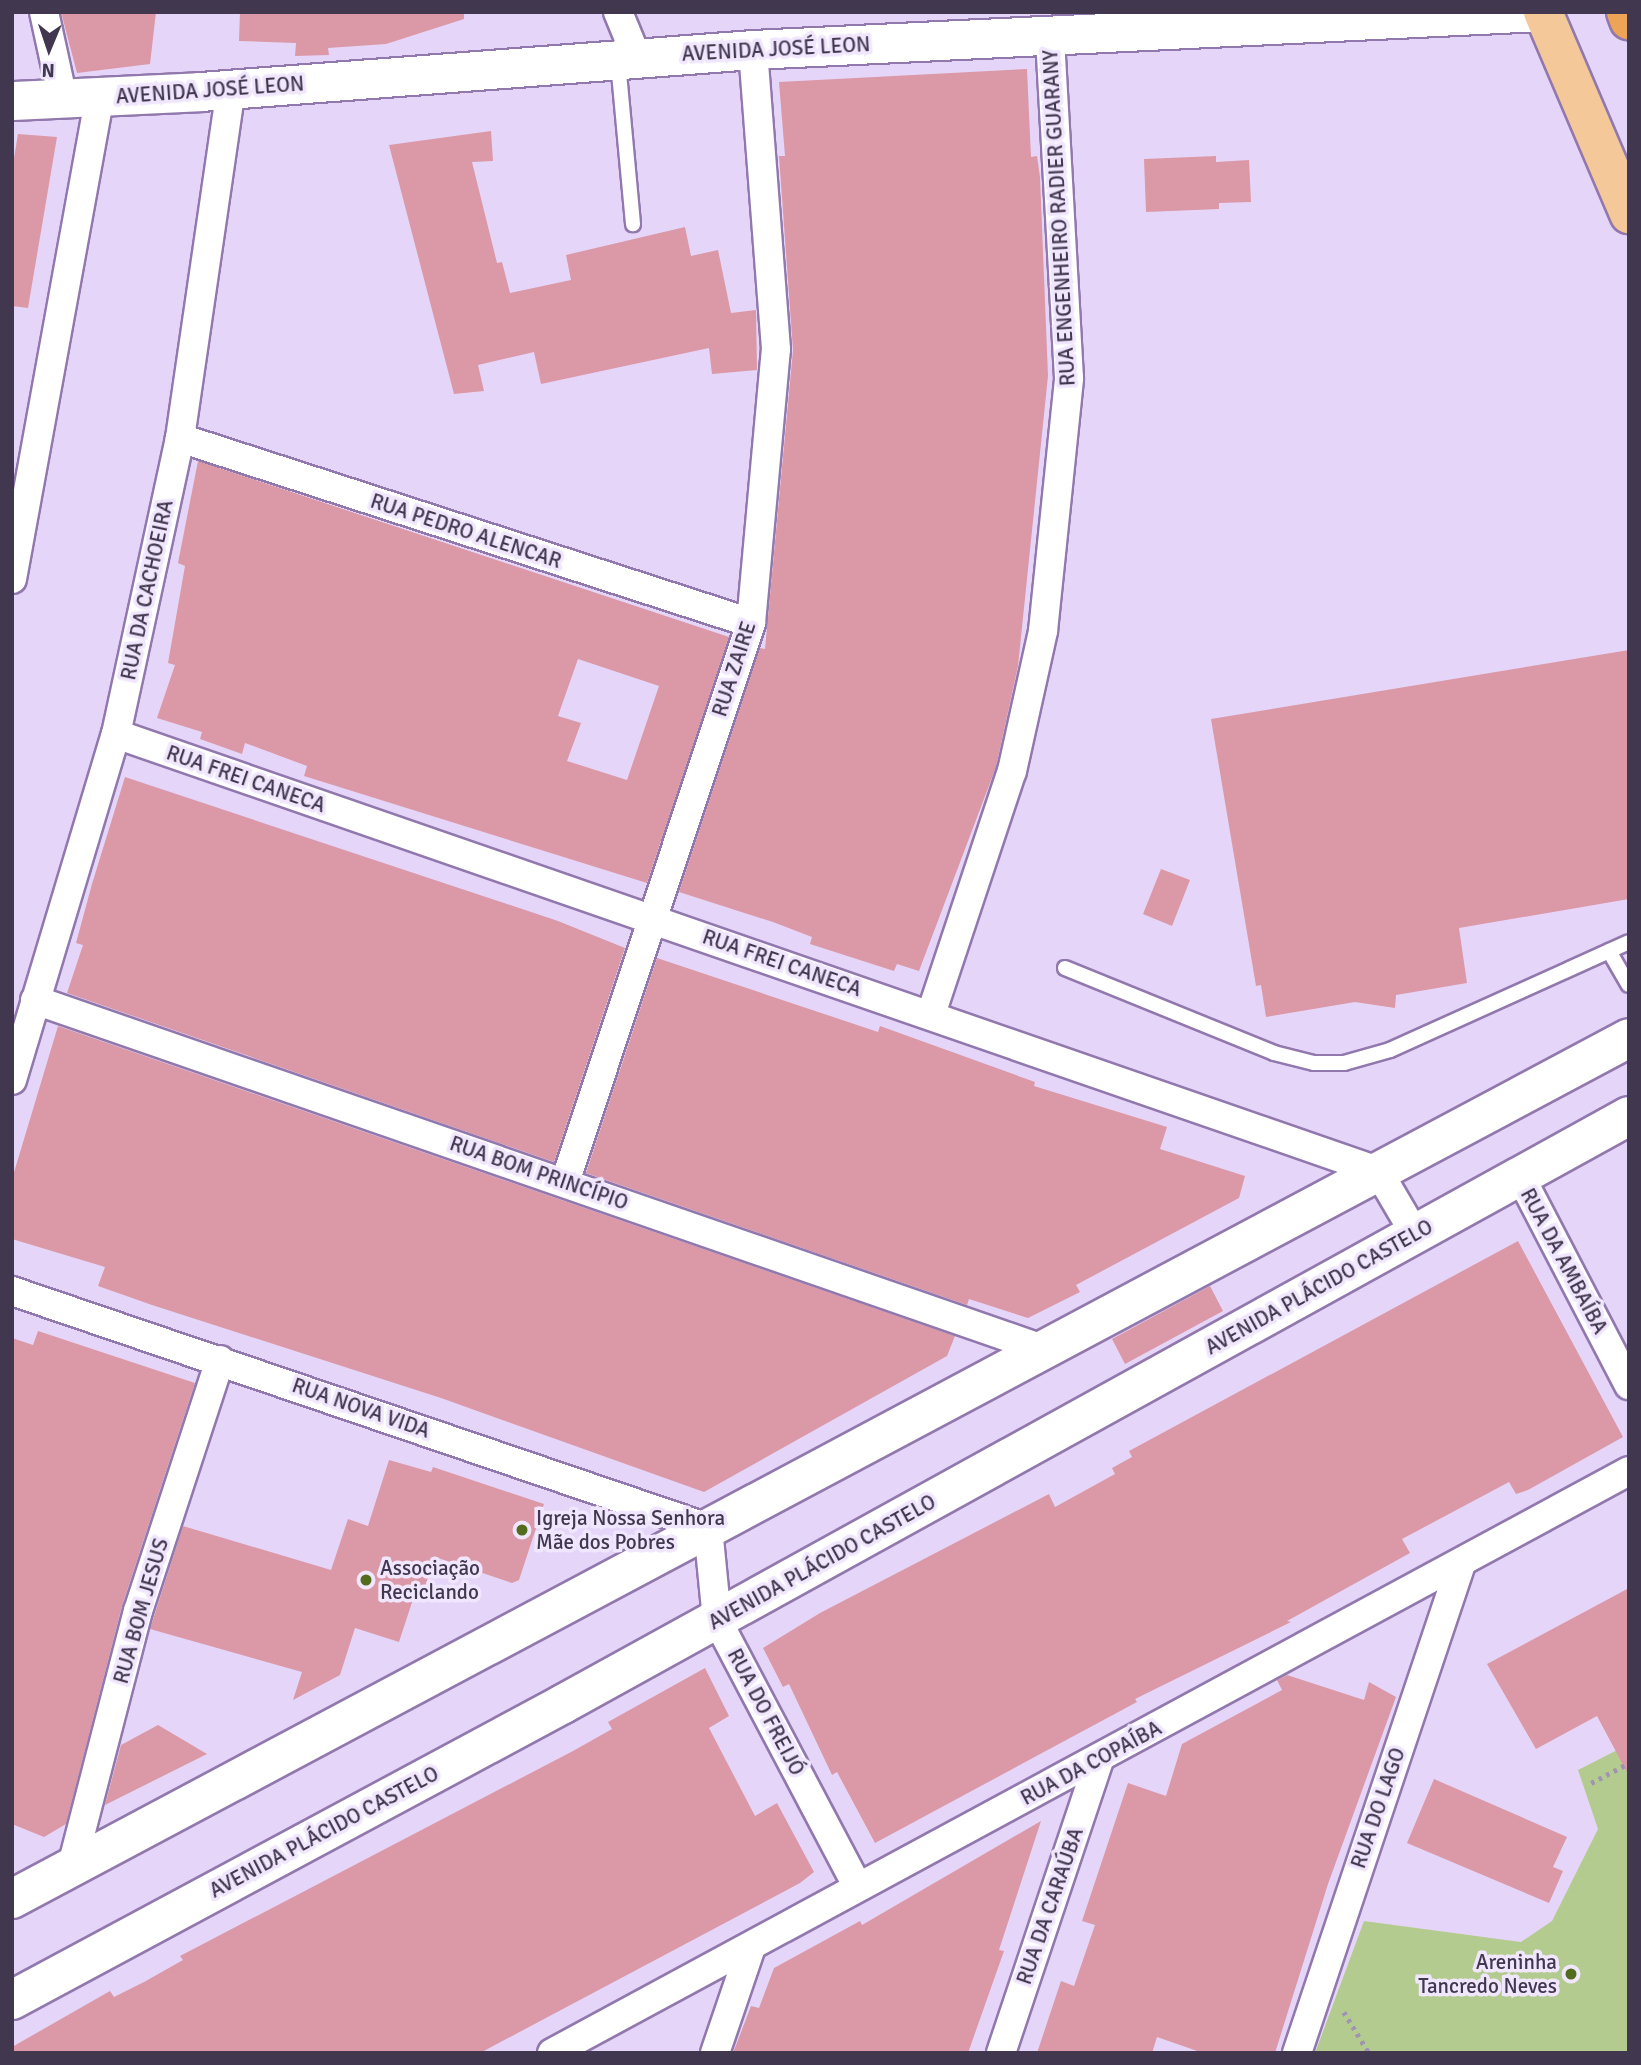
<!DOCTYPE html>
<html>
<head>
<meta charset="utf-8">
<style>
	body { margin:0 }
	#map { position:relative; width:1641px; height:2065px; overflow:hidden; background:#e5d6f9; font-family:Signika,sans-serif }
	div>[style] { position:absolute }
	.green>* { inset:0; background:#b4cb90 }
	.building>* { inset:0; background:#db98a6 }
	.path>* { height:4.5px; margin-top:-2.25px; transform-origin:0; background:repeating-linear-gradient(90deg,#a194b2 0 3.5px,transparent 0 8.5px) }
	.roads { filter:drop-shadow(2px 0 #9178ad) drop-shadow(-2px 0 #9178ad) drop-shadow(0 2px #9178ad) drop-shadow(0 -2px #9178ad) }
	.lane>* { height:14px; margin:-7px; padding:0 7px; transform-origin:7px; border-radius:7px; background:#fff }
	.street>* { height:28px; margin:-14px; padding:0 14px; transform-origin:14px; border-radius:14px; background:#fff }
	.secondary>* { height:38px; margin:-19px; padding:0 19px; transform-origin:19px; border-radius:19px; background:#fff }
	.primary>* { height:38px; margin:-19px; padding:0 19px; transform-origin:19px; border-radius:19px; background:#f5c89a }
	.highway>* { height:38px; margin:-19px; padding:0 19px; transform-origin:19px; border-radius:19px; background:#eea456 }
	.dots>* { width:19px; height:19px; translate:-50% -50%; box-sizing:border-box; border:4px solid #f0e6fd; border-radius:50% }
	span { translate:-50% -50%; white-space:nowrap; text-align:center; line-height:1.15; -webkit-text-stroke:7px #f0e6fd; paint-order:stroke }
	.street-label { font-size:21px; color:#41374e }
	.poi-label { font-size:21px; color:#41374e }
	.left { translate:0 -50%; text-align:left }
	.right { translate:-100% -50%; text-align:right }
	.frame { position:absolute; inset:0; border:14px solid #41374e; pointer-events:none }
	.north { position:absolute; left:14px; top:14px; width:70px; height:70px; -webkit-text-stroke:5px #f0e6fd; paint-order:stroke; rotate:182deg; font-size:19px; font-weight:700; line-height:28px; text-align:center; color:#41374e }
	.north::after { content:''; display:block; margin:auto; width:24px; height:32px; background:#41374e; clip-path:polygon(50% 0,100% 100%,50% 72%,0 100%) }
</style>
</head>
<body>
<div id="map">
	<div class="green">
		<div style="clip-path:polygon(1629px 1744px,1629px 2053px,1315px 2053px,1364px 1921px,1521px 1942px,1552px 1921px,1598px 1829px,1578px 1770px)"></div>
	</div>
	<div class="building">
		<div style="clip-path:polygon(61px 12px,156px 12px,150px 64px,77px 73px)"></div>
		<div style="clip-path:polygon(240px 12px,464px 12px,464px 19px,386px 44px,328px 48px,329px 55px,295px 56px,296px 43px,239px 41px)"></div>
		<div style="clip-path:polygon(1027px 69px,1031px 157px,1037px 156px,1040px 177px,1048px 376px,1018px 666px,996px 767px,919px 971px,897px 964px,894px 971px,810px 944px,812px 937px,773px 922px,679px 892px,760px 648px,765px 649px,793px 350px,779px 156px,785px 156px,779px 82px)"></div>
		<div style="clip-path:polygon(491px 131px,493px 161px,472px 162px,497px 263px,502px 262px,510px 293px,571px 280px,566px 255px,685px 227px,691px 256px,718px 250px,731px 313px,756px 310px,757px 370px,712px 374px,709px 348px,541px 384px,534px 352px,478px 365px,484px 391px,454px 394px,389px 145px)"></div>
		<div style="clip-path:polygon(18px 134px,57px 137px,28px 308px,12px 306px,12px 170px)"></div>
		<div style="clip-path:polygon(1216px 156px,1216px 162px,1249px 160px,1251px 202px,1219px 203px,1219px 209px,1146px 212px,1144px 159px)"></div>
		<div style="clip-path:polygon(evenodd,198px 461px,729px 637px,647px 883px,304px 776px,307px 766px,245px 743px,242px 754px,200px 739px,202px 732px,157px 718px,175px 665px,168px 663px,185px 566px,178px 563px,198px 461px,578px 659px,659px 686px,627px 780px,567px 761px,581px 723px,558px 716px,578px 659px)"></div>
		<div style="clip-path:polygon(1629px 650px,1629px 899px,1459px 928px,1467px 983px,1396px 995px,1395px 1008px,1355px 1002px,1266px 1017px,1261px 985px,1256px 986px,1211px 719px)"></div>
		<div style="clip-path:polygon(125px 777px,558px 921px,625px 948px,554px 1162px,67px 993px,83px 945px,76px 943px,92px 884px)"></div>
		<div style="clip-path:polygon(1161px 869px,1190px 880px,1172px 926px,1143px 914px)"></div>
		<div style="clip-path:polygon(657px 958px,878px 1032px,880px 1026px,1035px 1082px,1034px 1086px,1167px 1127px,1160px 1149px,1245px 1176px,1239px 1198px,1076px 1285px,1080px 1292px,1028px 1318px,969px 1299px,967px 1305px,586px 1173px)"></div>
		<div style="clip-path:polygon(58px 1026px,955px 1336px,947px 1356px,704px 1492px,441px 1398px,152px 1305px,98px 1286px,105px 1267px,12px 1239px,12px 1179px)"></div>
		<div style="clip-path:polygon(1518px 1241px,1623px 1437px,1528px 1490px,1516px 1494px,1509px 1482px,1402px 1539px,1410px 1553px,1287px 1621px,1291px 1622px,1135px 1699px,1137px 1702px,875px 1843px,837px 1772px,832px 1775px,789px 1684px,783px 1687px,763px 1648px,820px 1613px,1049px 1494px,1055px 1507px,1115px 1474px,1112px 1468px,1132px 1457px,1129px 1451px)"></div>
		<div style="clip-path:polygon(1210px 1286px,1223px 1311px,1125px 1364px,1112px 1339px)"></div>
		<div style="clip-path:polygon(38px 1331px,195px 1383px,122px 1606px,66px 1824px,44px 1837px,12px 1824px,12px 1338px,33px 1345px)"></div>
		<div style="clip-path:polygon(389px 1460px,431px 1472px,433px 1467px,544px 1504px,519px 1580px,512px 1583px,435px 1557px,422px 1595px,415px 1593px,399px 1642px,355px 1628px,340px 1675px,293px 1700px,302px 1672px,150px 1629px,183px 1526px,331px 1570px,348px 1519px,368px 1526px)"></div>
		<div style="clip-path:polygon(1629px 1588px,1629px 1776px,1597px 1716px,1536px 1749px,1487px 1664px)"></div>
		<div style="clip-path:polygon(705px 1668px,729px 1716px,709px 1728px,755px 1816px,777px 1803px,814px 1872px,800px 1883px,480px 2053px,12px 2053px,12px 2047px,110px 1991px,114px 1997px,144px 1982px,183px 1960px,180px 1956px,573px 1751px,612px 1729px,608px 1722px)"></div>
		<div style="clip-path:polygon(1287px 1675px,1364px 1700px,1369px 1682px,1396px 1697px,1328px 1884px,1275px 2053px,1203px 2053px,1157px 2037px,1152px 2053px,1037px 2053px,1061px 1981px,1074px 1986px,1095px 1925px,1082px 1921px,1128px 1783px,1166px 1796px,1182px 1744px,1282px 1690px,1277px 1680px)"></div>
		<div style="clip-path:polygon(158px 1725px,207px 1754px,105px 1805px,121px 1745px)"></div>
		<div style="clip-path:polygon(1434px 1779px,1567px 1837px,1553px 1867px,1563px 1871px,1549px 1903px,1407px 1843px)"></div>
		<div style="clip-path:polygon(1041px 1821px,999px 1950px,1004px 1951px,968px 2053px,733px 2053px,751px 2006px,759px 2008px,774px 1968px,860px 1921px,862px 1925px)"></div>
	</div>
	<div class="path">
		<div style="left:1591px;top:1783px;width:43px;rotate:-27.8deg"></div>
		<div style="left:1344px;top:2012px;width:48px;rotate:58.6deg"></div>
	</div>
	<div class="roads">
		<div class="lane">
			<div style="left:618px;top:62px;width:163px;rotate:84.7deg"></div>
			<div style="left:1609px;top:951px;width:39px;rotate:60deg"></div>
			<div style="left:1065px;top:968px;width:226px;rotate:22.1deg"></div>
			<div style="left:1274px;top:1053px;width:41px;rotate:14deg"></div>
			<div style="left:1314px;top:1063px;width:30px"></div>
			<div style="left:1344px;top:1063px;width:48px;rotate:-15.8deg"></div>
			<div style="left:1390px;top:1050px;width:262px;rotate:-24.3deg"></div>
		</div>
		<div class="street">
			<div style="left:44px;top:12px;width:89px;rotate:77.7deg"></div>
			<div style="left:618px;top:12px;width:50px;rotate:67.6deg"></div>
			<div style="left:180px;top:438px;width:600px;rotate:17.95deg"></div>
			<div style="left:12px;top:579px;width:490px;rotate:-79.7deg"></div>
			<div style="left:116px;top:734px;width:1336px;rotate:19.1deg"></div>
			<div style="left:1378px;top:1171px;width:73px;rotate:59.6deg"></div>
			<div style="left:35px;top:1000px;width:1067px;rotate:19.1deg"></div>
			<div style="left:931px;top:1014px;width:256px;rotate:-71.6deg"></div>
			<div style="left:1012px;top:771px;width:143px;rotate:-77.5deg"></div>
			<div style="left:1043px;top:631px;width:254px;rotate:-84.1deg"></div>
			<div style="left:1069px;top:378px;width:345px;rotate:-93.2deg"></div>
			<div style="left:12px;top:1080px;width:361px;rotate:-73.3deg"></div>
			<div style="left:116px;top:734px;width:303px;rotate:-77.8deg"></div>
			<div style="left:180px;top:438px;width:353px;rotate:-81.7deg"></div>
			<div style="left:1519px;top:1174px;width:238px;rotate:62.5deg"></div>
			<div style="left:565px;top:1182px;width:589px;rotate:-71.6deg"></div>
			<div style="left:751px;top:623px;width:275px;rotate:-84.8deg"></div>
			<div style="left:776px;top:349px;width:300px;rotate:-94.4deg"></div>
			<div style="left:12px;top:1291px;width:735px;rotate:18.8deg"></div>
			<div style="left:708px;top:1528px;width:92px;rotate:84.4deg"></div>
			<div style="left:717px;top:1620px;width:300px;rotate:62.2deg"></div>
			<div style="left:72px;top:1866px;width:263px;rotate:-75.5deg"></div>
			<div style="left:138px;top:1611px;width:264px;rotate:-71.9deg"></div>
			<div style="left:552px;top:2053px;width:1224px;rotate:-28.39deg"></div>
			<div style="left:715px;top:2053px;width:112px;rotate:-71.2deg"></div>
			<div style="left:1001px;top:2053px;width:309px;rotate:-71.5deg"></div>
			<div style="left:1297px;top:2053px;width:516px;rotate:-71.46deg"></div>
		</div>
		<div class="secondary">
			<div style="left:12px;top:101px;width:189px;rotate:-2.7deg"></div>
			<div style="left:201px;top:92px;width:554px;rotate:-4.35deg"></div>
			<div style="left:753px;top:50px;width:788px;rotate:-2.76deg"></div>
			<div style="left:12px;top:1899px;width:1832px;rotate:-28.03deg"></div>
			<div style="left:12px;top:2000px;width:625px;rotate:-28.24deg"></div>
			<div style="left:563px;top:1704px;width:1217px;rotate:-28.88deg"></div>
		</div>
		<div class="primary">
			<div style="left:1543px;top:12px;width:220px;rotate:66.9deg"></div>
		</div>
		<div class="highway">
			<div style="left:1626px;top:12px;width:9px;rotate:69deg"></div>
		</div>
	</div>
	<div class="dots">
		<div style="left:522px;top:1530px;background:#526b1c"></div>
		<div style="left:366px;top:1580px;background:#526b1c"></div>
		<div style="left:1571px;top:1974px;background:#526b1c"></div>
	</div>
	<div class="street-label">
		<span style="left:776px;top:49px;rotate:-3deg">AVENIDA JOSÉ LEON</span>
		<span style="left:210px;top:90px;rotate:-4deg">AVENIDA JOSÉ LEON</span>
		<span style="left:1059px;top:218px;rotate:-93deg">RUA ENGENHEIRO RADIER GUARANY</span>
		<span style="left:466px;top:531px;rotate:18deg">RUA PEDRO ALENCAR</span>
		<span style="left:147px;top:590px;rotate:-78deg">RUA DA CACHOEIRA</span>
		<span style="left:734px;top:669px;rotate:-72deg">RUA ZAIRE</span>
		<span style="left:246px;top:779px;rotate:19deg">RUA FREI CANECA</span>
		<span style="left:782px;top:963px;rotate:19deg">RUA FREI CANECA</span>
		<span style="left:539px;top:1173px;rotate:19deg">RUA BOM PRINCÍPIO</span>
		<span style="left:1564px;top:1261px;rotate:62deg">RUA DA AMBAÍBA</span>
		<span style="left:1319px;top:1287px;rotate:-29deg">AVENIDA PLÁCIDO CASTELO</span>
		<span style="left:361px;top:1408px;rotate:19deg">RUA NOVA VIDA</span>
		<span style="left:822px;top:1562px;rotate:-29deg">AVENIDA PLÁCIDO CASTELO</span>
		<span style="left:141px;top:1611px;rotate:-74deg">RUA BOM JESUS</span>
		<span style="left:766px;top:1712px;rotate:62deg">RUA DO FREIJÓ</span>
		<span style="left:1091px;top:1763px;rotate:-28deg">RUA DA COPAÍBA</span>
		<span style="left:1378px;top:1808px;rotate:-71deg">RUA DO LAGO</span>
		<span style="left:324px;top:1832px;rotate:-28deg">AVENIDA PLÁCIDO CASTELO</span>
		<span style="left:1050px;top:1906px;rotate:-71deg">RUA DA CARAÚBA</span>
	</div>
	<div class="poi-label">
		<span class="left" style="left:536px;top:1530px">Igreja Nossa Senhora<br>Mãe dos Pobres</span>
		<span class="left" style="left:380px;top:1580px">Associação<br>Reciclando</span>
		<span class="right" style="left:1557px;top:1974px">Areninha<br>Tancredo Neves</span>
	</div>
	<div class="frame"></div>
	<div class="north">N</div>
</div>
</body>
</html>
